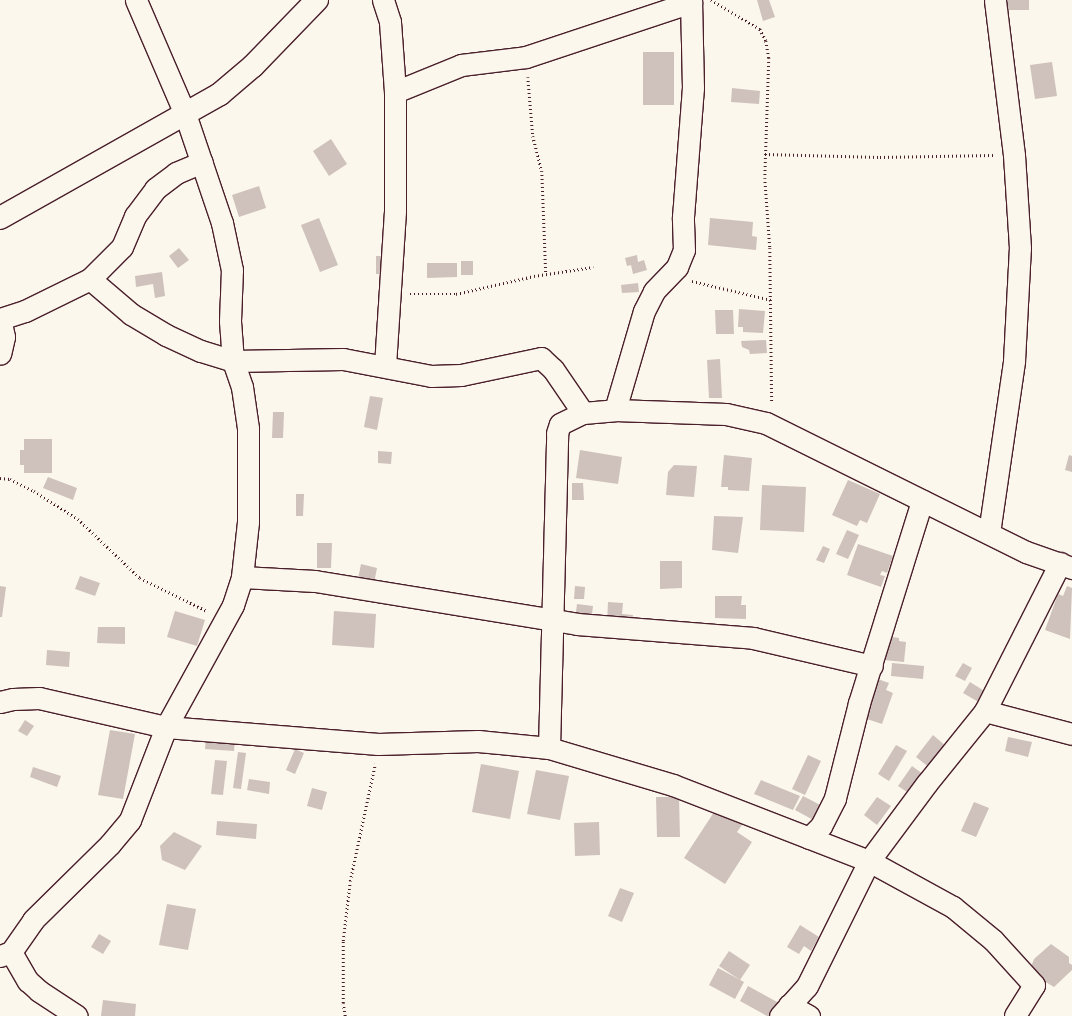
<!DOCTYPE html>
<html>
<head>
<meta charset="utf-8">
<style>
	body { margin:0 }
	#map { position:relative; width:1072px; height:1016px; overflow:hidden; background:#fbf7ec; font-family:"Architects Daughter",sans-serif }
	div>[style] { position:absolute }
	.building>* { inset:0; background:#cfc2bc }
	.path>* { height:2.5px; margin-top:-1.25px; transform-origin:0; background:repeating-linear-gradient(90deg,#4a1f2b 0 1px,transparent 0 4px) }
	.roads { filter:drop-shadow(1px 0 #4a1f2b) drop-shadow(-1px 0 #4a1f2b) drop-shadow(0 1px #4a1f2b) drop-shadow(0 -1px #4a1f2b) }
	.minor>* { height:21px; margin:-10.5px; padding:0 10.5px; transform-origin:10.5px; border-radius:10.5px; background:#fbf7ec }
	.major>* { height:22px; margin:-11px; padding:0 11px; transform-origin:11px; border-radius:11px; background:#fbf7ec }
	span { translate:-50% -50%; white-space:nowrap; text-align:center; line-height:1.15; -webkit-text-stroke:3.5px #fbf7ec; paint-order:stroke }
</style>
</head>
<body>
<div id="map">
	<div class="building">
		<div style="clip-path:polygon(757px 0,769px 0,775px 17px,763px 21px)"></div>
		<div style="clip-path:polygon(1007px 0,1029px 0,1029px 10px,1007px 10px)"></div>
		<div style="clip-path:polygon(643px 52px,674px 52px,674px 105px,643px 105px)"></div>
		<div style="clip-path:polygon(1052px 62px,1057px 96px,1035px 99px,1030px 65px)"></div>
		<div style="clip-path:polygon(732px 88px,760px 91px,759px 104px,731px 102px)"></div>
		<div style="clip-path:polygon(331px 139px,347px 164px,329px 176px,313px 151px)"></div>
		<div style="clip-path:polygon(259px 186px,266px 208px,239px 217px,232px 195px)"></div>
		<div style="clip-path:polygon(319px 218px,338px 265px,320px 272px,301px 225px)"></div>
		<div style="clip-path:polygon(710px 218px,753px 222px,752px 236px,757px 237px,756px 250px,708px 245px)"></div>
		<div style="clip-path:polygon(179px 248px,189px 260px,178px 268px,169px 256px)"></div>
		<div style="clip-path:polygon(637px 255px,638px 262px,644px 260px,647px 270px,633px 274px,631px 265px,627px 266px,625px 258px)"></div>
		<div style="clip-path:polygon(376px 256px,388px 256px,388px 274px,376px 274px)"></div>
		<div style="clip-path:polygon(461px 261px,473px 261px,473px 275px,461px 275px)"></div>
		<div style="clip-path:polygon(427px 263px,457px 263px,457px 277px,427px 278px)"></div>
		<div style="clip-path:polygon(162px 272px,165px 296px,155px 298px,153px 284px,136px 287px,135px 276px)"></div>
		<div style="clip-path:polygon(638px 283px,639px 292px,622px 293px,621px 285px)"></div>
		<div style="clip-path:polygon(739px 309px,765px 311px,763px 333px,743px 332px,743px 327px,738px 327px)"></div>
		<div style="clip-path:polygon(715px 310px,733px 310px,734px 334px,716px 334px)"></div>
		<div style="clip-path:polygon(766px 340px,767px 353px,750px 354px,749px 350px,742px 347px,741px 341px)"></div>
		<div style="clip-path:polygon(720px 359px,722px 398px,709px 398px,707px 360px)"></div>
		<div style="clip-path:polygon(370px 396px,383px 398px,377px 430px,364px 427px)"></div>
		<div style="clip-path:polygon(273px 412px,284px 412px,283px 438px,272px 438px)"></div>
		<div style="clip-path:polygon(24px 439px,52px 439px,52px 473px,24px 473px,24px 465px,20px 465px,20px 450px,24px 450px)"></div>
		<div style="clip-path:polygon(580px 450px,622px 457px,618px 484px,576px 478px)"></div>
		<div style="clip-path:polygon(378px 451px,392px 452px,391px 464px,378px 463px)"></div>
		<div style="clip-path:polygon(724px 455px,752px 458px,749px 491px,728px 490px,728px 487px,721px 487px)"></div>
		<div style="clip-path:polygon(1069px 455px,1072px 456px,1072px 472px,1065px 470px)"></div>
		<div style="clip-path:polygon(674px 465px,697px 466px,694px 497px,666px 495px,668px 472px)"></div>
		<div style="clip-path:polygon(48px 477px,77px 488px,73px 500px,43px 488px)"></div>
		<div style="clip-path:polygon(848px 480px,880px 494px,867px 523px,860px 520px,857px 526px,832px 515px)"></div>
		<div style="clip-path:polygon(572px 483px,583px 483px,584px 500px,572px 500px)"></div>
		<div style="clip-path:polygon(762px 485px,806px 487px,804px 532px,760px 530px)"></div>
		<div style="clip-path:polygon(296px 494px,304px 494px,303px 516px,296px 516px)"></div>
		<div style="clip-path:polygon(714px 516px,743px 517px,738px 553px,712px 550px)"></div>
		<div style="clip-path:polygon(847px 530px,859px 535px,848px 559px,836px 554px)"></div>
		<div style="clip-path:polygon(317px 543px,332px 543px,331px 568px,317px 568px)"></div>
		<div style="clip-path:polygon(858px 544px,893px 556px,887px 573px,882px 571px,880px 575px,885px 576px,881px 587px,847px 575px)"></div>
		<div style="clip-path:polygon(823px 546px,830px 549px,824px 563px,816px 560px)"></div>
		<div style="clip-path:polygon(660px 561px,682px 561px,682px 588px,660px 589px)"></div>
		<div style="clip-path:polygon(361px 564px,377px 568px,374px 583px,358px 579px)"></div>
		<div style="clip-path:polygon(80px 576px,100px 583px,95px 596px,75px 589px)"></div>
		<div style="clip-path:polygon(0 586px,6px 587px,2px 617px,0 617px)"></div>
		<div style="clip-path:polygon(575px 586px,585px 587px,584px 599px,574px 599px)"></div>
		<div style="clip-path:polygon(1067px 586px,1072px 588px,1070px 639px,1045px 630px,1058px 594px,1063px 596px)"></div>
		<div style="clip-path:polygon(715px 596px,742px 596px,741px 605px,746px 605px,746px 619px,715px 618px)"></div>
		<div style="clip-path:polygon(608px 602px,623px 603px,622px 614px,633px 615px,632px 625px,607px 623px)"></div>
		<div style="clip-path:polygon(577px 604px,593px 606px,591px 622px,575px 620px)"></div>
		<div style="clip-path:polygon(175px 611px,205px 620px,197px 646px,167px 637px)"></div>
		<div style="clip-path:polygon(334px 611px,376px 614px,374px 648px,332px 645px)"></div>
		<div style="clip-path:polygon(98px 627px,125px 627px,125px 644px,97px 643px)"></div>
		<div style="clip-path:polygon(886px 636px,899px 638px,899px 641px,906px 642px,904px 662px,884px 660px)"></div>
		<div style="clip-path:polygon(47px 650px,70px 652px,69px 667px,46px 665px)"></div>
		<div style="clip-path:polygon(892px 663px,924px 666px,923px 679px,891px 676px)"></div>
		<div style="clip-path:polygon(963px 663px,972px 668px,965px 681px,955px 676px)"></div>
		<div style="clip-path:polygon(872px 677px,889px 683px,886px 690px,893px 693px,882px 724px,858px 716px)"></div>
		<div style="clip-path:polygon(970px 682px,989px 694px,982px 704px,963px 693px)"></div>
		<div style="clip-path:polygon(25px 720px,34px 726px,27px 736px,18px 731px)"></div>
		<div style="clip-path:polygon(110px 730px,135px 734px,123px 799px,98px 795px)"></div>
		<div style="clip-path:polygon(933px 735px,947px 747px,930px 768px,916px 757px)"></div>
		<div style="clip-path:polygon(1008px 737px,1032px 742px,1028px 757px,1005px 751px)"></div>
		<div style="clip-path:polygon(206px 738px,235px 740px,234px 751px,205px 749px)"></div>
		<div style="clip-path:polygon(896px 745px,907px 751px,889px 781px,878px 774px)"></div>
		<div style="clip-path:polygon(295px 749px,304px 753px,295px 774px,286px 770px)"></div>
		<div style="clip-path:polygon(238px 752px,246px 753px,241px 789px,233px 788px)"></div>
		<div style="clip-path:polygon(808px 755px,821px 761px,805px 795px,792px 789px)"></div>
		<div style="clip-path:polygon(215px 760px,227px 761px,223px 795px,211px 794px)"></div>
		<div style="clip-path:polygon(481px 764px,519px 771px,510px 819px,472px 812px)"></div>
		<div style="clip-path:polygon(912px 766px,923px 774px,910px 794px,898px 786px)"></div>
		<div style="clip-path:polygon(33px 767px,61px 776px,57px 787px,30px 777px)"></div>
		<div style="clip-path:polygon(536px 770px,569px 776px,560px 820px,527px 814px)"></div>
		<div style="clip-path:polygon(249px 779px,270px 782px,269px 794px,247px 790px)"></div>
		<div style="clip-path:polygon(761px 780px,800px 796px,793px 810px,754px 794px)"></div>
		<div style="clip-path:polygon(312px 788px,327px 792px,322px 810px,307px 806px)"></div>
		<div style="clip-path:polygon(803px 796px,828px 809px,817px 822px,795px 810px)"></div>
		<div style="clip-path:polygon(656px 797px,679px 797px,680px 837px,657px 837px)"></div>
		<div style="clip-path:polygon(877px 797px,891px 806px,877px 825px,864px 815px)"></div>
		<div style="clip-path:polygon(974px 802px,989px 808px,976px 837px,961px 831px)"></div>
		<div style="clip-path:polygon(718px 806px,744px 822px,737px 832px,752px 842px,725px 884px,684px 858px)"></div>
		<div style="clip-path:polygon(217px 821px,257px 824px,256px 839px,216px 835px)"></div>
		<div style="clip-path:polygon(599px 822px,600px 855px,575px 856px,574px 823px)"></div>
		<div style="clip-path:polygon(174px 832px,202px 846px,185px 870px,162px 860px,160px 846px)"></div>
		<div style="clip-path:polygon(620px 888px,634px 893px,622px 922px,608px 916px)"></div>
		<div style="clip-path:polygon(167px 904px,196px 909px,188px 950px,159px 945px)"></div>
		<div style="clip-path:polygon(800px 925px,819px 937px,811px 951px,804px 946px,799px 954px,787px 947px)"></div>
		<div style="clip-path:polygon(99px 934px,111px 941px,103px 954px,91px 947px)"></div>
		<div style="clip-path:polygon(1051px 944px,1069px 957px,1069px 963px,1072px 965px,1072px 970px,1054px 987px,1029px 972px,1034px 959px)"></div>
		<div style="clip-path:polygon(729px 951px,750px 965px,740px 980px,719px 966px)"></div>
		<div style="clip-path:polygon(718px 968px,744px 982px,735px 999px,709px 985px)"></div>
		<div style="clip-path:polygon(748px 986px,779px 1003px,772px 1016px,767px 1016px,740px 1001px)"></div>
		<div style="clip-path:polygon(103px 1000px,136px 1004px,135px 1016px,101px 1016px)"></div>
	</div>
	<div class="path">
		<div style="left:711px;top:0;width:57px;rotate:30.6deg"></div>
		<div style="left:760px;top:29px;width:13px;rotate:63deg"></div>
		<div style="left:766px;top:41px;width:17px;rotate:80deg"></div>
		<div style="left:769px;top:58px;width:120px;rotate:91.9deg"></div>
		<div style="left:765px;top:178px;width:70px;rotate:85.9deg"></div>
		<div style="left:770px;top:248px;width:155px;rotate:89.3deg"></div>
		<div style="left:528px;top:77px;width:59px;rotate:85.2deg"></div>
		<div style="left:533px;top:136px;width:36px;rotate:76deg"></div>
		<div style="left:542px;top:171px;width:103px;rotate:87.8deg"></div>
		<div style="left:765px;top:154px;width:115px;rotate:1.5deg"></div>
		<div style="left:880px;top:157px;width:113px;rotate:-1deg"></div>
		<div style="left:692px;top:281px;width:81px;rotate:13.5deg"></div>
		<div style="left:410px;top:294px;width:46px"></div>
		<div style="left:456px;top:294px;width:80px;rotate:-13deg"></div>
		<div style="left:534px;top:276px;width:60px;rotate:-8.7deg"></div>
		<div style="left:0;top:478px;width:10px;rotate:6deg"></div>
		<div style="left:10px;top:479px;width:27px;rotate:27deg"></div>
		<div style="left:34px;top:491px;width:52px;rotate:32.5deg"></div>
		<div style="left:78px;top:519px;width:86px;rotate:43.6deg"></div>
		<div style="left:140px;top:578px;width:75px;rotate:26.2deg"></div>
		<div style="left:345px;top:1016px;width:13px;rotate:-99deg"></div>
		<div style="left:343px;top:1003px;width:62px;rotate:-90deg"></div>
		<div style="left:343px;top:941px;width:60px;rotate:-83.3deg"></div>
		<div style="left:350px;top:881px;width:120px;rotate:-77.9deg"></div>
	</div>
	<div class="roads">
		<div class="minor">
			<div style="left:383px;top:0;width:23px;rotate:72deg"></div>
			<div style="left:390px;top:22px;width:70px;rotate:85.9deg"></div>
			<div style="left:395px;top:92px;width:119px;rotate:90deg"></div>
			<div style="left:395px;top:211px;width:154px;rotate:93.7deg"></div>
			<div style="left:395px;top:92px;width:71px;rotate:-22.2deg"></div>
			<div style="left:461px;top:65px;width:65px;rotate:-7deg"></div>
			<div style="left:526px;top:57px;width:174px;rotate:-18.4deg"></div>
			<div style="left:90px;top:279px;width:54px;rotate:40.5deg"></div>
			<div style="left:131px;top:314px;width:41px;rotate:31deg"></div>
			<div style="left:166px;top:335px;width:38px;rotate:25deg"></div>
			<div style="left:201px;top:351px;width:34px;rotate:17deg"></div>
			<div style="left:233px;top:361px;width:110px;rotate:-1deg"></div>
			<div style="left:343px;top:359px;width:90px;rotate:10.9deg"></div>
			<div style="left:431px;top:376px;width:30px;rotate:-2deg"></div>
			<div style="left:461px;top:375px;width:82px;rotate:-12deg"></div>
			<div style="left:541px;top:358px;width:16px;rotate:43deg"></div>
			<div style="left:553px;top:369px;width:53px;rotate:55.7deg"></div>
			<div style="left:0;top:319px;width:26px;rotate:-18deg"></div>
			<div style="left:25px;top:311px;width:72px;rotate:-26.2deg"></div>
			<div style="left:90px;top:279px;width:45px;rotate:-45deg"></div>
			<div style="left:122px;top:247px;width:34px;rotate:-67deg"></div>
			<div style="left:135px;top:216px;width:34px;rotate:-53deg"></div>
			<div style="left:155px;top:189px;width:26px;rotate:-37deg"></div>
			<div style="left:176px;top:173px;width:28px;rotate:-23deg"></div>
			<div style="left:0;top:319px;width:18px;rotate:77deg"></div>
			<div style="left:4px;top:337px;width:17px;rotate:103deg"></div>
			<div style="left:615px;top:410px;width:103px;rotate:-73.7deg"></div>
			<div style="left:644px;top:311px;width:22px;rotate:-63deg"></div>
			<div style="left:654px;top:291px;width:33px;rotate:-46deg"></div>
			<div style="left:677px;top:267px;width:18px;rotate:-68deg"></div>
			<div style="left:684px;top:250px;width:33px;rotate:-92deg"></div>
			<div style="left:683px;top:217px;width:129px;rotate:-85.6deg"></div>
			<div style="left:693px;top:88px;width:88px;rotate:-91.3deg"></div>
			<div style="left:989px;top:533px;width:174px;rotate:-81.7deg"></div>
			<div style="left:1014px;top:361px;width:113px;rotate:-87deg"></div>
			<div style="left:1020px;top:248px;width:93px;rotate:-93.7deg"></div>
			<div style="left:1014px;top:155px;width:156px;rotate:-97deg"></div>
			<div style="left:242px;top:577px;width:73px;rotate:3.1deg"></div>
			<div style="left:315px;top:581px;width:266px;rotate:9.3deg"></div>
			<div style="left:577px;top:624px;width:177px;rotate:4.5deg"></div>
			<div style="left:753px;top:638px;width:122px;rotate:13.2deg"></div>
			<div style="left:0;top:702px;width:13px;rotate:-13deg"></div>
			<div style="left:13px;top:699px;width:26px;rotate:-2deg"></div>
			<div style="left:39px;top:698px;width:130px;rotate:12.9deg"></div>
			<div style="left:166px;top:727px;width:213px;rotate:4.6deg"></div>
			<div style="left:378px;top:744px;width:100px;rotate:-1.7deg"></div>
			<div style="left:478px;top:741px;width:71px;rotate:5.6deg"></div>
			<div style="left:549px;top:748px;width:129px;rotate:16.6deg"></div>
			<div style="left:673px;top:785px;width:210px;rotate:21.2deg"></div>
			<div style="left:869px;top:861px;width:96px;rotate:28.7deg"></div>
			<div style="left:953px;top:907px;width:52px;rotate:39.5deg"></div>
			<div style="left:993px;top:940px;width:61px;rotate:47.7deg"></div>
			<div style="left:1034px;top:985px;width:36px;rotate:122deg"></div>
			<div style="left:985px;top:711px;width:90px;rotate:14.8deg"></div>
			<div style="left:549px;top:748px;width:315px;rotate:-88.5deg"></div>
			<div style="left:557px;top:433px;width:9px;rotate:-72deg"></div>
			<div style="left:560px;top:424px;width:25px;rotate:-26deg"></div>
			<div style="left:583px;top:413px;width:32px;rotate:-5deg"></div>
			<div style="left:615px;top:410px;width:111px;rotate:2.1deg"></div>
			<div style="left:726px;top:414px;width:41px;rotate:12.7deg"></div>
			<div style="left:766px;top:423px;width:290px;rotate:26.4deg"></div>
			<div style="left:1026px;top:552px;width:49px;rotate:19.2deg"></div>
			<div style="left:809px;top:838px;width:17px;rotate:-45deg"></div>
			<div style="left:821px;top:826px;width:31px;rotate:-63deg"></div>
			<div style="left:835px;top:798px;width:98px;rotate:-75.8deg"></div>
			<div style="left:859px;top:703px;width:212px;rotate:-72.7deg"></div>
			<div style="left:11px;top:952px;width:34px;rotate:60deg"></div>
			<div style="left:28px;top:981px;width:15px;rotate:42deg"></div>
			<div style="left:39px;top:991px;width:45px;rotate:33.3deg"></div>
			<div style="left:0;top:956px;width:12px;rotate:-20deg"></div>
			<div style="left:11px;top:952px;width:39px;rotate:-55deg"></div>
			<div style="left:33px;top:920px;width:108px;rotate:-44.6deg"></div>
			<div style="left:110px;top:844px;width:31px;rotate:-50deg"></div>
			<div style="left:130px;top:820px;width:100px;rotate:-68.8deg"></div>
			<div style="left:166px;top:727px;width:139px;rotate:-61.2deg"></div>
			<div style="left:233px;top:605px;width:29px;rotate:-72deg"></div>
			<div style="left:242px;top:577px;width:55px;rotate:-83.8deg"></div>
			<div style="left:248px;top:522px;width:94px;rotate:-90deg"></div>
			<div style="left:248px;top:428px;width:41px;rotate:-98.3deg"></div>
			<div style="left:242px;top:387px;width:28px;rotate:-109deg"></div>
			<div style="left:233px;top:361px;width:40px;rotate:-94.3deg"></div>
			<div style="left:230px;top:321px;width:51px;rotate:-87.8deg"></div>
			<div style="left:232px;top:270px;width:48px;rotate:-102deg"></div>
			<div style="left:222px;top:223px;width:115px;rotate:-108.7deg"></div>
			<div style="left:185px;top:114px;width:124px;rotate:-113.3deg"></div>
			<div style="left:789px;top:1005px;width:23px;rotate:29deg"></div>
			<div style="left:780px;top:1016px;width:40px;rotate:-48deg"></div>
			<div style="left:807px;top:986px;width:140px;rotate:-63.6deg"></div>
			<div style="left:869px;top:861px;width:97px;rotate:-53.4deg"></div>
			<div style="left:927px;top:783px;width:92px;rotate:-51.1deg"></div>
			<div style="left:985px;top:711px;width:166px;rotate:-63.1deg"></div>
		</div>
		<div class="major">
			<div style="left:0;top:218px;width:253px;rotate:-29.4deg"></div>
			<div style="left:220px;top:94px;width:43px;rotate:-40.3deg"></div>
			<div style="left:253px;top:66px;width:92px;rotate:-45.9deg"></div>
		</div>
	</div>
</div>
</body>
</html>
